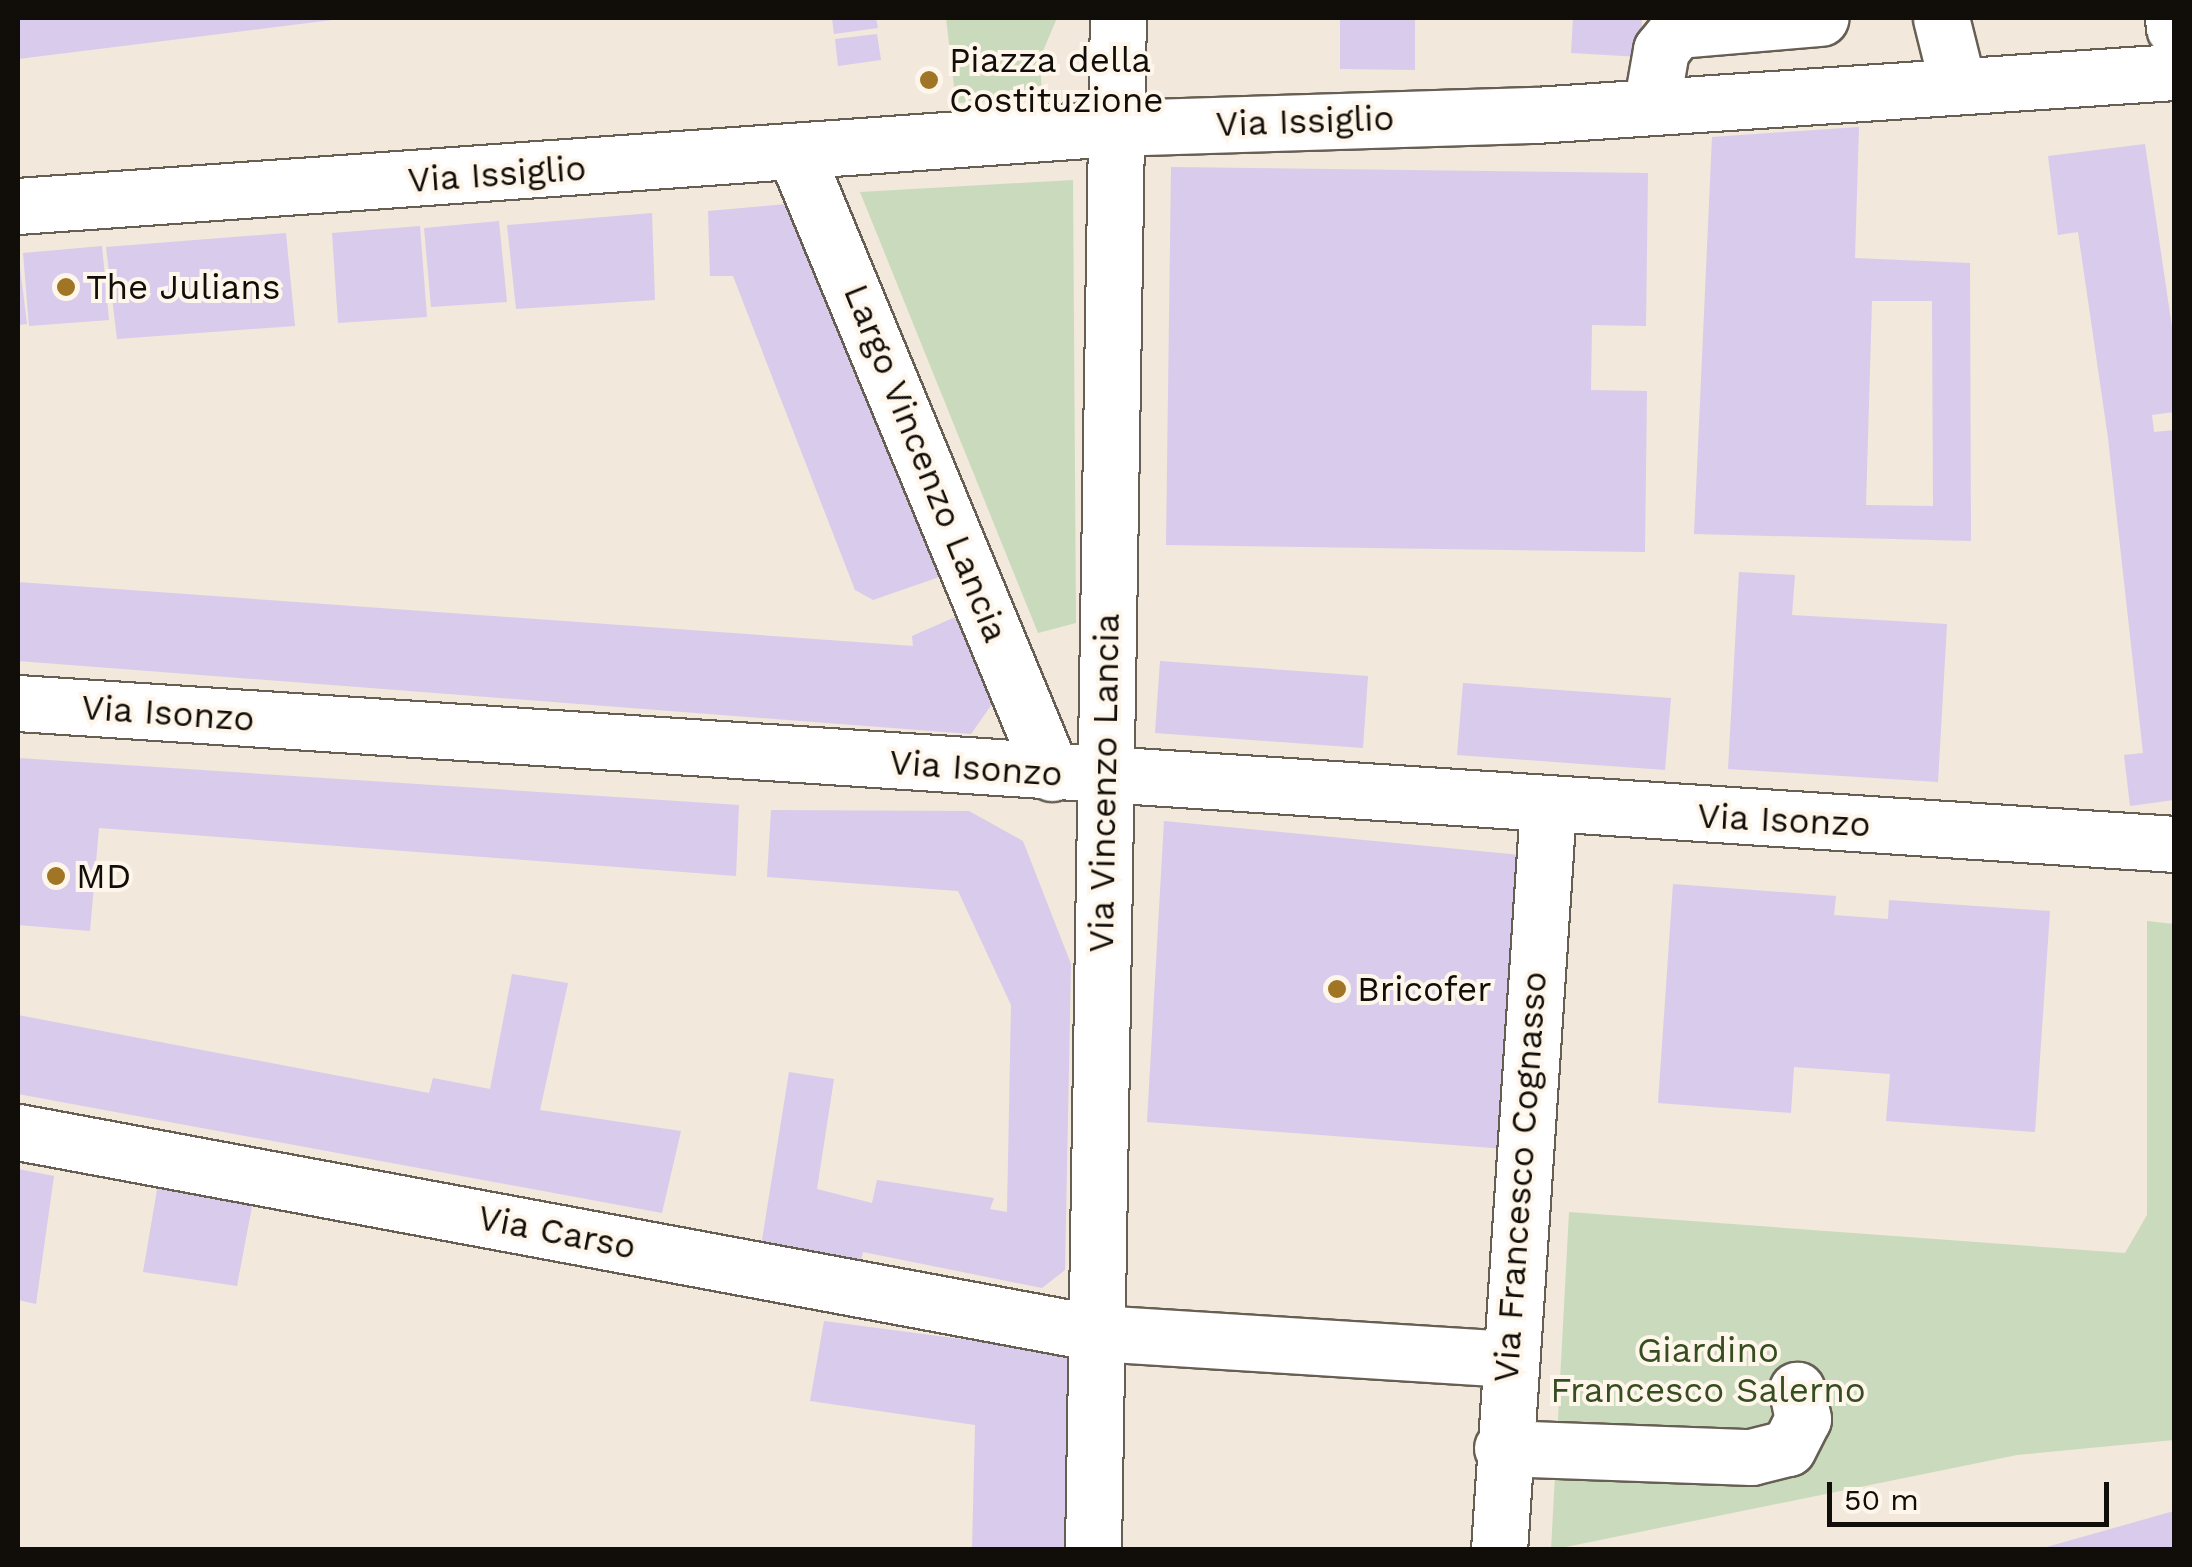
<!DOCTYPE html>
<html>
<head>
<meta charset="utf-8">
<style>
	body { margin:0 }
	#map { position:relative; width:2192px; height:1567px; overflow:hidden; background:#f2e8db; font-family:"Work Sans",sans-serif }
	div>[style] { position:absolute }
	.green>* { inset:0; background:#c9dbbc }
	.building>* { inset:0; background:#d9cbeb }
	.roads { filter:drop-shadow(2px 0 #685f54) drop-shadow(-2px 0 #685f54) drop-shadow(0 2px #685f54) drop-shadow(0 -2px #685f54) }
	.minor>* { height:55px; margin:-27.5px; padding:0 27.5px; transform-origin:27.5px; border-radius:27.5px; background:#fff }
	.dots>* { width:28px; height:28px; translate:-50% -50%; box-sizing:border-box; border:5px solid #fef6eb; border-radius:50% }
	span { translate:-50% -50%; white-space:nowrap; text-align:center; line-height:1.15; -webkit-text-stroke:8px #fef6eb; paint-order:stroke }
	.poi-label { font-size:35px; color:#110d09 }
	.left { translate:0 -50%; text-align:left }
	.street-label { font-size:35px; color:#110d09 }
	.park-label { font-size:35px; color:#354d1f }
	.frame { position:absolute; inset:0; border:20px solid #110d09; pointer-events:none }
	.scale { position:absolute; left:1827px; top:1482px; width:282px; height:45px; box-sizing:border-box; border:5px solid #110d09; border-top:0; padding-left:12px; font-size:30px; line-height:35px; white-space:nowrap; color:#110d09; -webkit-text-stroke:8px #fef6eb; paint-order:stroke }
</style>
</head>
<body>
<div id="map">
	<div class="green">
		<div style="clip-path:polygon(946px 18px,1057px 18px,1040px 58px,1042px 98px,956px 103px)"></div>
		<div style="clip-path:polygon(1073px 180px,1076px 623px,1038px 633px,860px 192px)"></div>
		<div style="clip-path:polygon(2147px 921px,2174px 924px,2174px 1440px,2017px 1455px,1551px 1550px,1569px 1212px,2125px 1253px,2147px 1215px)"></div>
	</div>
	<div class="building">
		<div style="clip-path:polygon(18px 18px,332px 18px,332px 20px,18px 59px)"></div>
		<div style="clip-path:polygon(832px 18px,876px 18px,878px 28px,834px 34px)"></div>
		<div style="clip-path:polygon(1340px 18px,1415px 18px,1415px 70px,1340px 69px)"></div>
		<div style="clip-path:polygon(1573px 18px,1642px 18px,1641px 57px,1571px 53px)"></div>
		<div style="clip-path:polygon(877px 34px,881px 60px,838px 66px,835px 39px)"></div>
		<div style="clip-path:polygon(evenodd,1859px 127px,1855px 258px,1970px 263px,1971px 541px,1694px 534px,1712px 137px,1859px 127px,1872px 301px,1932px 301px,1933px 506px,1866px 505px,1872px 301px)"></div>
		<div style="clip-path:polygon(2145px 144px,2174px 341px,2174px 412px,2152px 415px,2154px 432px,2174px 430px,2174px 800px,2130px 806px,2124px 755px,2143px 753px,2108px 438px,2078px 232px,2058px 235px,2048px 156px)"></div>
		<div style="clip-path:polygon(1171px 167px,1648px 173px,1646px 326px,1592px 325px,1591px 390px,1647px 391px,1645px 552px,1166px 545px)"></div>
		<div style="clip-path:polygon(797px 203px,948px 574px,873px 600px,855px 590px,733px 276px,710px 276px,708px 211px)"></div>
		<div style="clip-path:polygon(652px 213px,655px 300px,516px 309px,507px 225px)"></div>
		<div style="clip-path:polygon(499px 221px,507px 302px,431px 307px,424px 228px)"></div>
		<div style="clip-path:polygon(420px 226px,427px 317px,338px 323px,332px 233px)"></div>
		<div style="clip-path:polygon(286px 233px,295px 326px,117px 339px,106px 247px)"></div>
		<div style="clip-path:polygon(102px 246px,109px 320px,29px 326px,23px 253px)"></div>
		<div style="clip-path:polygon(18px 251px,27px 324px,18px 325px)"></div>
		<div style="clip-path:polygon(1739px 572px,1795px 575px,1792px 615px,1947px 624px,1938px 782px,1728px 769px)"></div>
		<div style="clip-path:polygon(18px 582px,913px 646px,912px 636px,962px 614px,997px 697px,971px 734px,18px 661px)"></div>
		<div style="clip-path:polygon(1160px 661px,1368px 676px,1363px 748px,1155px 733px)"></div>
		<div style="clip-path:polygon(1463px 683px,1671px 698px,1665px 770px,1457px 755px)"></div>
		<div style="clip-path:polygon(18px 758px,739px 805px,736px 876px,99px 828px,90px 931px,18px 925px)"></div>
		<div style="clip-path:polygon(771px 810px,969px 811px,1023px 841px,1071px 964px,1065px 1270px,1042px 1288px,863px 1252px,861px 1260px,761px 1246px,789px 1072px,834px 1079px,817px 1189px,872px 1203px,877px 1180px,994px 1198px,990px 1209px,1007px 1212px,1011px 1005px,958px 891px,767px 877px)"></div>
		<div style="clip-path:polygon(1164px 821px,1532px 856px,1506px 1149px,1147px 1122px)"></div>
		<div style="clip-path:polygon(1673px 884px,1836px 896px,1834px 915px,1888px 919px,1889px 900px,2050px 911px,2035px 1132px,1886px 1121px,1890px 1074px,1794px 1067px,1791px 1113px,1658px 1103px)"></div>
		<div style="clip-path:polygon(512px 974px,568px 983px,540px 1110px,681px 1131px,662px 1213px,18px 1094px,18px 1015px,429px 1093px,433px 1078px,490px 1089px)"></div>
		<div style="clip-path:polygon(18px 1169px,54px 1176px,36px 1304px,18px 1300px)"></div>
		<div style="clip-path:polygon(158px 1184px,253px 1201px,237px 1286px,143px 1272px)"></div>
		<div style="clip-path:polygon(824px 1321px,1074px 1354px,1070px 1550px,972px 1550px,975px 1425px,810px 1401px)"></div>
		<div style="clip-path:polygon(2174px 1511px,2174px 1550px,2043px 1550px,2043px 1548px)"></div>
	</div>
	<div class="roads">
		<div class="minor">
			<div style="left:1941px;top:18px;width:70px;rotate:76deg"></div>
			<div style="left:2173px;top:18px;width:10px;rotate:84deg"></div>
			<div style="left:1651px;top:107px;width:58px;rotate:-80deg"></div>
			<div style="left:1661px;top:50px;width:26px;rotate:-51deg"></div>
			<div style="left:1677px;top:30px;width:144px;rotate:-4.8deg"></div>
			<div style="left:796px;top:155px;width:669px;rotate:67.5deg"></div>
			<div style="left:18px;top:206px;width:1100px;rotate:-4.07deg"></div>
			<div style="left:1115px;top:128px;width:420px;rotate:-1.8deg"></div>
			<div style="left:1535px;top:115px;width:640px;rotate:-3.85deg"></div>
			<div style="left:18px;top:703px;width:2161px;rotate:3.74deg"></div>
			<div style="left:18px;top:1132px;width:1097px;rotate:10.56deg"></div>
			<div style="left:1096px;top:1333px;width:411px;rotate:3.6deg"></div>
			<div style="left:1502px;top:1448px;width:249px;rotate:2.1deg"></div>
			<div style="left:1751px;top:1457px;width:38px;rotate:-14deg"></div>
			<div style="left:1788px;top:1448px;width:33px;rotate:-63deg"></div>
			<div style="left:1803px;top:1419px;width:30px;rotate:-102deg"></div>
			<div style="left:1093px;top:1550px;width:1532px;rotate:-89.07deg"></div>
			<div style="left:1499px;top:1550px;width:746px;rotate:-86.23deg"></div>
		</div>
	</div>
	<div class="dots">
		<div style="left:929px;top:80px;background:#a07525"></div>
		<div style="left:66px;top:287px;background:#a07525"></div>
		<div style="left:56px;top:876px;background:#a07525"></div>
		<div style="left:1337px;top:989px;background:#a07525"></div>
	</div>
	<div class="poi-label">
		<span class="left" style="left:949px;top:80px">Piazza della<br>Costituzione</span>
		<span class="left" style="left:86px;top:287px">The Julians</span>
		<span class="left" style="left:76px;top:876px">MD</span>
		<span class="left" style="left:1357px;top:989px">Bricofer</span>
	</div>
	<div class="street-label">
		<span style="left:1305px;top:121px;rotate:-2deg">Via Issiglio</span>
		<span style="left:497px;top:174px;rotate:-4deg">Via Issiglio</span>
		<span style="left:926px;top:463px;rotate:68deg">Largo Vincenzo Lancia</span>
		<span style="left:168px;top:713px;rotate:4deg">Via Isonzo</span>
		<span style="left:976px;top:768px;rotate:4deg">Via Isonzo</span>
		<span style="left:1104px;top:783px;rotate:-89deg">Via Vincenzo Lancia</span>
		<span style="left:1784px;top:820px;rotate:3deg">Via Isonzo</span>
		<span style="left:1520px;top:1177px;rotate:-86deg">Via Francesco Cognasso</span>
		<span style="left:557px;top:1232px;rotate:11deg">Via Carso</span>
	</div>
	<div class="park-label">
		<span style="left:1708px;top:1370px">Giardino<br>Francesco Salerno</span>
	</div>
	<div class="frame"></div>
	<div class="scale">50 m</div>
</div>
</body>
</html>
